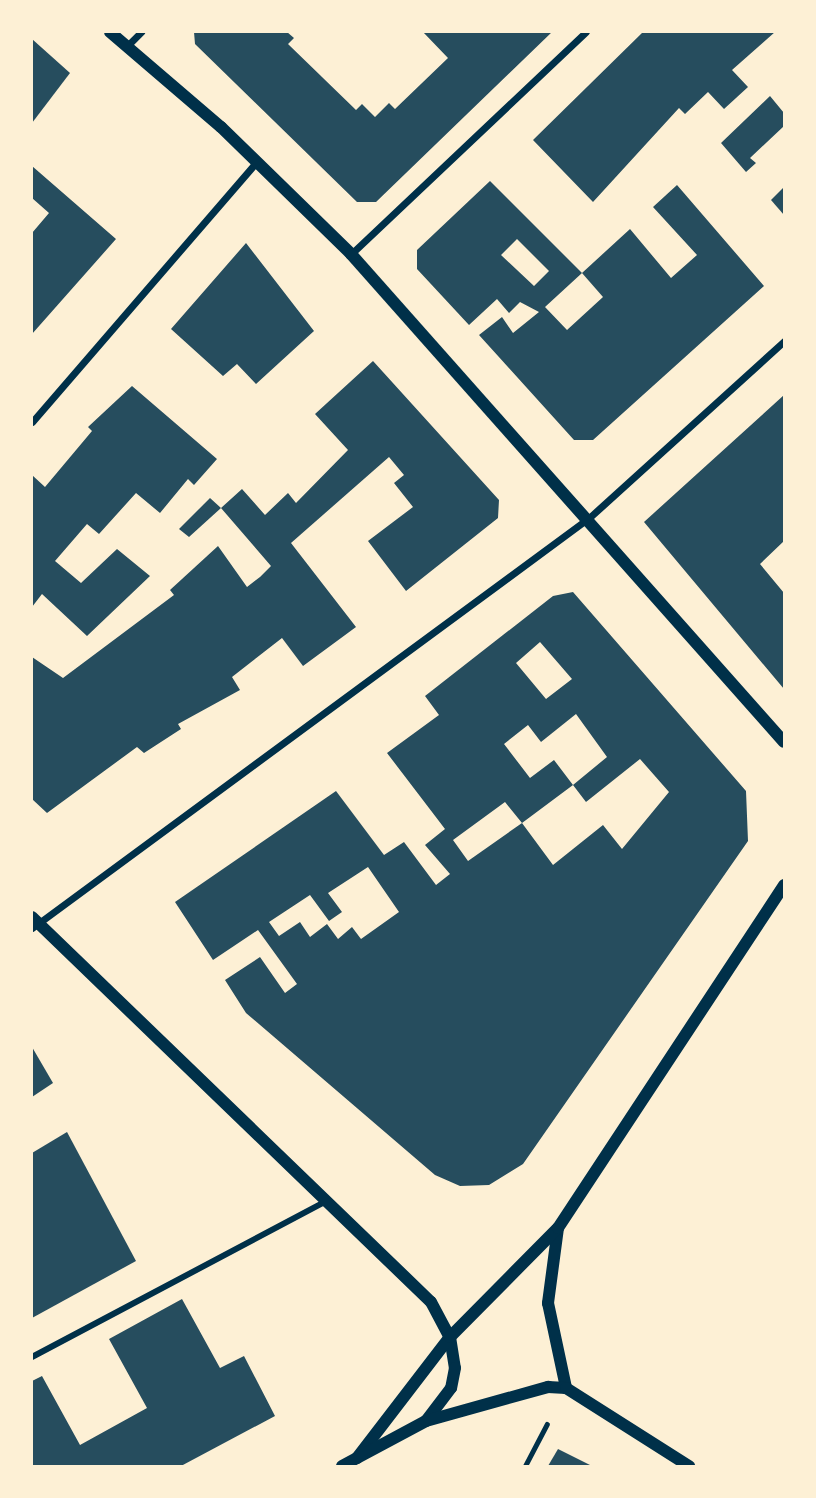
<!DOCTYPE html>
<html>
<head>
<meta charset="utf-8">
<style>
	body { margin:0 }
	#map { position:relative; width:816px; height:1498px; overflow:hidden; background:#fdf0d5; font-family:"Fira Sans",sans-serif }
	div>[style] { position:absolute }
	.building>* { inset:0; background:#264d5e }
	.path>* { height:4.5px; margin:-2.25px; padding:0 2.25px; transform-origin:2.25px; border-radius:2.25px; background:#003049 }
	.pedestrian>* { height:6px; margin:-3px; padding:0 3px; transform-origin:3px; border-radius:3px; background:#003049 }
	.minor>* { height:7px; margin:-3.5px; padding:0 3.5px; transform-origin:3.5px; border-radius:3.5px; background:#003049 }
	.tertiary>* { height:12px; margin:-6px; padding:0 6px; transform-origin:6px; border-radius:6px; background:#003049 }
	span { translate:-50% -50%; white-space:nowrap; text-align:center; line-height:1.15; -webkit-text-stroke:5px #fdf0d5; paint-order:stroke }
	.frame { position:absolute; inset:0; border:33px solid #fdf0d5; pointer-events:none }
</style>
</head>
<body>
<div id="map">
	<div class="building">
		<div style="clip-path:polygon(194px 32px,287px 32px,294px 38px,288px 44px,356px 110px,362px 104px,375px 117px,389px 103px,395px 109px,448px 58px,423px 32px,552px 32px,376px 202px,357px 202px,195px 44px)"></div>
		<div style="clip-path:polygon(643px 32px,775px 32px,732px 70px,748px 87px,724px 109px,708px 92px,685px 114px,679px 108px,593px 202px,533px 140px)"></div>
		<div style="clip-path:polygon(32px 39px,70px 73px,32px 123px)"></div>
		<div style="clip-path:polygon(770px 96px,784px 113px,784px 126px,750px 158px,756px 163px,746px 172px,721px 143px)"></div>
		<div style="clip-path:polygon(32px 166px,116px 239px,32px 334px,32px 233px,49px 213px,32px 198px)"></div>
		<div style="clip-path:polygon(evenodd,490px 181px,582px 273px,630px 229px,671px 278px,697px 255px,653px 207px,677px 185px,764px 286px,593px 440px,574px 440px,479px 335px,502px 317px,513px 333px,539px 312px,520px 302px,509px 313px,497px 299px,469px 325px,417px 269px,417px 250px,490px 181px,517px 239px,549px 271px,534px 286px,501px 255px,517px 239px,490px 181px,582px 273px,603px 297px,567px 330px,545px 307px,582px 273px)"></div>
		<div style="clip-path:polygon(784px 187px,784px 215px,771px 200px)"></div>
		<div style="clip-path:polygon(246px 243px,314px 331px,256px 384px,237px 364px,223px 376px,171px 329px)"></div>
		<div style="clip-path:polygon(373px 361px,499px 500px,498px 518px,406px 591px,368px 541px,413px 507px,394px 483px,404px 475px,389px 457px,291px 543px,356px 627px,303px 666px,282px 638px,232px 677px,240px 690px,178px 724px,181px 729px,144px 753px,137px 747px,47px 813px,32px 799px,32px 657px,63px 678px,174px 595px,170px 590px,218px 546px,247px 587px,260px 577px,271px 566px,221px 508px,189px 537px,179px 529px,210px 498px,221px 508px,242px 489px,265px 515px,288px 493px,296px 503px,348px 450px,315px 414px)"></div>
		<div style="clip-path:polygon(132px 386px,217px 459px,194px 485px,188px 479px,160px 513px,136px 493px,99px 534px,87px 524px,55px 561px,81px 583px,117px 549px,150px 576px,87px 636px,42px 594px,32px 607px,32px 475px,45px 487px,92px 431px,88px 427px)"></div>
		<div style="clip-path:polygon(784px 395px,784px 541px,760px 564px,784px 593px,784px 689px,644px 522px)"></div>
		<div style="clip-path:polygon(evenodd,573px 592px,746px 791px,748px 841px,523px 1164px,489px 1185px,460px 1186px,435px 1175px,246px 1013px,225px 980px,260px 957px,285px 993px,297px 984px,258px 930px,213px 960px,175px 902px,336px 791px,384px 855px,404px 842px,436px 885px,450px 874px,425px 845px,445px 829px,387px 753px,439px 715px,425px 696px,553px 596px,573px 592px,540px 642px,572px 679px,546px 699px,516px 663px,540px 642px,573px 592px,576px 714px,607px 757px,573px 785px,586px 802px,640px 759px,669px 792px,622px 849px,603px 825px,553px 865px,522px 823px,468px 861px,453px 840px,505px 802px,522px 823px,573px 785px,554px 760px,530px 778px,504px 744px,528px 725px,541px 742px,576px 714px,573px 592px,368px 867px,399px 912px,361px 939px,352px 927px,338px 939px,327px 924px,310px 937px,300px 922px,279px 936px,269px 922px,310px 895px,329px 921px,342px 912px,328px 893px,368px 867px)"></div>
		<div style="clip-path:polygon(32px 1047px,53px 1083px,32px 1097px)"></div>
		<div style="clip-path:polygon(67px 1132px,136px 1261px,32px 1318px,32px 1153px)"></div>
		<div style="clip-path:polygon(182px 1299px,220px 1368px,244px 1356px,275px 1416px,181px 1466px,32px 1466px,32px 1381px,42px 1376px,80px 1445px,147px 1408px,109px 1339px)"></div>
		<div style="clip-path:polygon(558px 1449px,592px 1466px,548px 1466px)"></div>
	</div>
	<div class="path">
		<div style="left:525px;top:1466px;width:47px;rotate:-62.4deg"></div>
	</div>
	<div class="pedestrian">
		<div style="left:32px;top:1357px;width:334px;rotate:-27.9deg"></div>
	</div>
	<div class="minor">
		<div style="left:127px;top:46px;width:20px;rotate:-45deg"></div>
		<div style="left:351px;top:254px;width:323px;rotate:-43.4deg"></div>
		<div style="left:32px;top:422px;width:341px;rotate:-49.2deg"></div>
		<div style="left:32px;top:928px;width:693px;rotate:-36.37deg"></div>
		<div style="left:590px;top:517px;width:262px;rotate:-42.2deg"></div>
	</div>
	<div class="tertiary">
		<div style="left:110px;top:32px;width:146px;rotate:40.6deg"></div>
		<div style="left:221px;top:127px;width:182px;rotate:44.3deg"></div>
		<div style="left:351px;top:254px;width:652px;rotate:48.42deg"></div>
		<div style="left:32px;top:917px;width:554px;rotate:43.98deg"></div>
		<div style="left:431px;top:1302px;width:40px;rotate:62deg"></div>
		<div style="left:450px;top:1337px;width:31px;rotate:81deg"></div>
		<div style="left:455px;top:1368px;width:20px;rotate:101deg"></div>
		<div style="left:451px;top:1388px;width:41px;rotate:127.1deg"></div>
		<div style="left:558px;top:1228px;width:76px;rotate:97.6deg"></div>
		<div style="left:548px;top:1303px;width:87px;rotate:78deg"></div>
		<div style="left:357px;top:1458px;width:153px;rotate:-52.5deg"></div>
		<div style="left:450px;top:1337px;width:153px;rotate:-45.3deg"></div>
		<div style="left:558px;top:1228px;width:411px;rotate:-56.6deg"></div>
		<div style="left:342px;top:1466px;width:95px;rotate:-28.2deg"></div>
		<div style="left:426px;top:1421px;width:127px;rotate:-15.6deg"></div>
		<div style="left:548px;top:1387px;width:18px;rotate:3deg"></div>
		<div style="left:566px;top:1388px;width:146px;rotate:32.4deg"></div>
	</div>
	<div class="frame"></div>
</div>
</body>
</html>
